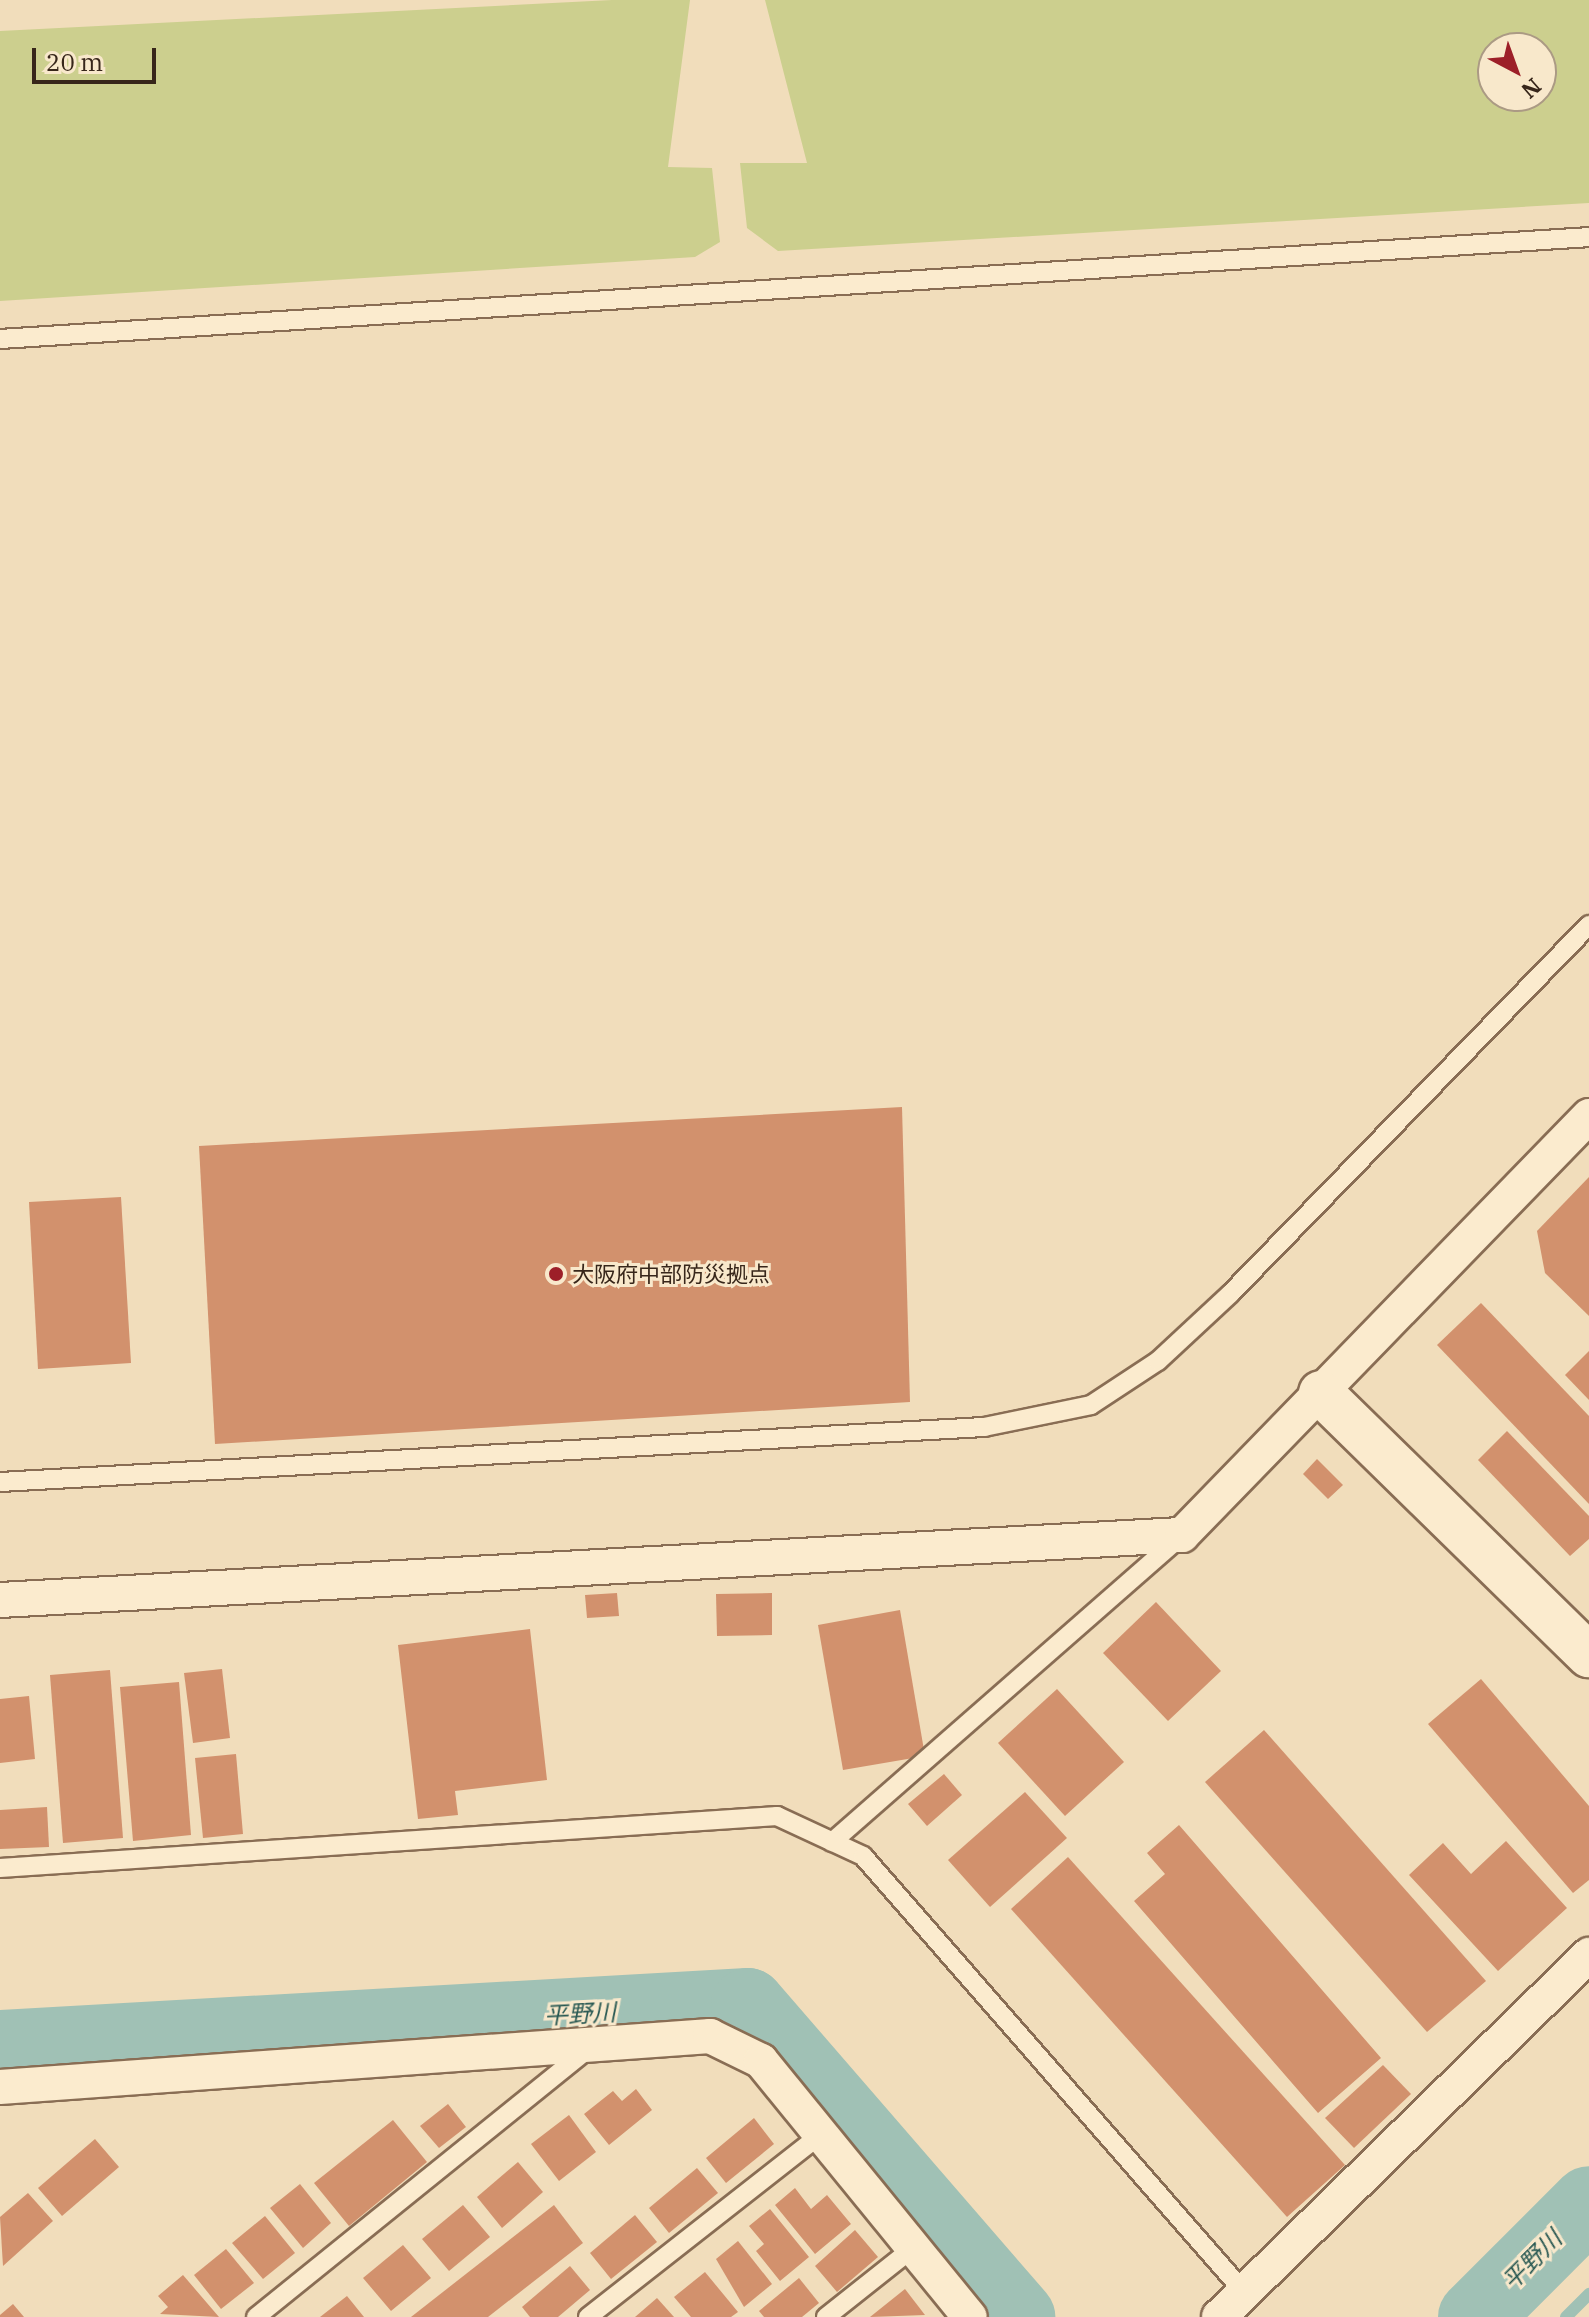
<!DOCTYPE html>
<html>
<head>
<meta charset="utf-8">
<style>
	body { margin:0 }
	#map { position:relative; width:1589px; height:2317px; overflow:hidden; background:#f1ddbb; font-family:"IBM Plex Serif","Noto Sans JP",serif }
	div>[style] { position:absolute }
	.green>* { inset:0; background:#cccf8e }
	.stream>* { height:12px; margin:-6px; padding:0 6px; transform-origin:6px; border-radius:6px; background:#a0c1b5 }
	.river>* { height:74px; margin:-37px; padding:0 37px; transform-origin:37px; border-radius:37px; background:#a0c1b5 }
	.building>* { inset:0; background:#d2916d }
	.roads { filter:drop-shadow(2px 0 #896d54) drop-shadow(-2px 0 #896d54) drop-shadow(0 2px #896d54) drop-shadow(0 -2px #896d54) }
	.service>* { height:18px; margin:-9px; padding:0 9px; transform-origin:9px; border-radius:9px; background:#fbebce }
	.minor>* { height:34px; margin:-17px; padding:0 17px; transform-origin:17px; border-radius:17px; background:#fbebce }
	.tertiary>* { height:44px; margin:-22px; padding:0 22px; transform-origin:22px; border-radius:22px; background:#fbebce }
	.dots>* { width:22px; height:22px; translate:-50% -50%; box-sizing:border-box; border:4px solid #f8e8cb; border-radius:50% }
	span { translate:-50% -50%; white-space:nowrap; text-align:center; line-height:1.15; -webkit-text-stroke:6px #f8e8cb; paint-order:stroke }
	.poi-label { font-size:22px; color:#37261a }
	.left { translate:0 -50%; text-align:left }
	.water-label { font-size:24px; color:#285852; font-style:italic }
	.north { position:absolute; left:1477px; top:32px; width:80px; height:80px; box-sizing:border-box; background:#f8e8cb; border:2px solid #ab9a84; border-radius:50%; rotate:139deg; font-size:22px; font-weight:700; line-height:32px; text-align:center; color:#37261a }
	.north::after { content:''; display:block; margin:auto; width:28px; height:36px; background:#9d1f28; clip-path:polygon(50% 0,100% 100%,50% 72%,0 100%) }
	.scale { position:absolute; left:32px; top:48px; width:124px; height:36px; box-sizing:border-box; border:4px solid #37261a; border-top:0; padding-left:10px; font-size:24px; line-height:28px; white-space:nowrap; color:#37261a; -webkit-text-stroke:6px #f8e8cb; paint-order:stroke }
</style>
</head>
<body>
<div id="map">
	<div class="green">
		<div style="clip-path:polygon(612px 0,690px 0,668px 167px,712px 168px,720px 242px,695px 257px,0 301px,0 31px)"></div>
		<div style="clip-path:polygon(evenodd,765px 0,1589px 0,1589px 203px,778px 251px,747px 228px,740px 163px,807px 163px,765px 0,1541px 48px,1541px 96px,1493px 96px,1493px 48px,1541px 48px)"></div>
	</div>
	<div class="stream">
		<div style="left:1566px;top:2317px;width:33px;rotate:-45deg"></div>
	</div>
	<div class="river">
		<div style="left:0;top:2047px;width:749px;rotate:-3.21deg"></div>
		<div style="left:748px;top:2005px;width:413px;rotate:49.1deg"></div>
		<div style="left:1475px;top:2317px;width:161px;rotate:-45deg"></div>
	</div>
	<div class="building">
		<div style="clip-path:polygon(902px 1107px,910px 1402px,215px 1444px,199px 1146px)"></div>
		<div style="clip-path:polygon(1589px 1177px,1589px 1316px,1545px 1273px,1537px 1231px)"></div>
		<div style="clip-path:polygon(121px 1197px,131px 1363px,38px 1369px,29px 1202px)"></div>
		<div style="clip-path:polygon(1481px 1303px,1589px 1416px,1589px 1504px,1437px 1345px)"></div>
		<div style="clip-path:polygon(1589px 1351px,1589px 1400px,1565px 1375px)"></div>
		<div style="clip-path:polygon(1507px 1431px,1589px 1516px,1589px 1539px,1570px 1556px,1478px 1460px)"></div>
		<div style="clip-path:polygon(1317px 1459px,1343px 1485px,1328px 1499px,1303px 1474px)"></div>
		<div style="clip-path:polygon(617px 1593px,619px 1616px,587px 1618px,585px 1595px)"></div>
		<div style="clip-path:polygon(772px 1593px,772px 1635px,717px 1636px,716px 1594px)"></div>
		<div style="clip-path:polygon(1156px 1602px,1221px 1671px,1168px 1721px,1103px 1653px)"></div>
		<div style="clip-path:polygon(900px 1610px,925px 1756px,843px 1770px,818px 1625px)"></div>
		<div style="clip-path:polygon(530px 1629px,547px 1780px,455px 1791px,458px 1815px,418px 1819px,398px 1645px)"></div>
		<div style="clip-path:polygon(222px 1669px,230px 1738px,193px 1743px,184px 1673px)"></div>
		<div style="clip-path:polygon(110px 1670px,123px 1838px,63px 1843px,50px 1675px)"></div>
		<div style="clip-path:polygon(1481px 1679px,1589px 1806px,1589px 1880px,1573px 1893px,1428px 1724px)"></div>
		<div style="clip-path:polygon(179px 1682px,191px 1835px,133px 1841px,120px 1687px)"></div>
		<div style="clip-path:polygon(1057px 1689px,1124px 1762px,1065px 1816px,998px 1743px)"></div>
		<div style="clip-path:polygon(29px 1696px,35px 1759px,0 1763px,0 1699px)"></div>
		<div style="clip-path:polygon(1264px 1730px,1486px 1981px,1427px 2032px,1205px 1782px)"></div>
		<div style="clip-path:polygon(236px 1754px,243px 1834px,203px 1838px,195px 1758px)"></div>
		<div style="clip-path:polygon(944px 1774px,962px 1795px,927px 1826px,908px 1804px)"></div>
		<div style="clip-path:polygon(1025px 1792px,1067px 1838px,990px 1907px,948px 1860px)"></div>
		<div style="clip-path:polygon(47px 1807px,49px 1847px,0 1849px,0 1810px)"></div>
		<div style="clip-path:polygon(1179px 1825px,1381px 2058px,1318px 2113px,1134px 1901px,1165px 1874px,1147px 1853px)"></div>
		<div style="clip-path:polygon(1506px 1841px,1567px 1908px,1498px 1971px,1409px 1875px,1443px 1843px,1471px 1874px)"></div>
		<div style="clip-path:polygon(1068px 1857px,1345px 2165px,1287px 2217px,1011px 1909px)"></div>
		<div style="clip-path:polygon(1383px 2065px,1411px 2094px,1354px 2148px,1325px 2118px)"></div>
		<div style="clip-path:polygon(636px 2089px,652px 2110px,609px 2145px,584px 2114px,613px 2091px,622px 2101px)"></div>
		<div style="clip-path:polygon(448px 2104px,466px 2127px,439px 2148px,420px 2126px)"></div>
		<div style="clip-path:polygon(569px 2115px,596px 2152px,559px 2181px,531px 2144px)"></div>
		<div style="clip-path:polygon(754px 2118px,774px 2144px,726px 2183px,706px 2158px)"></div>
		<div style="clip-path:polygon(393px 2120px,427px 2162px,349px 2226px,314px 2183px)"></div>
		<div style="clip-path:polygon(95px 2139px,119px 2167px,62px 2216px,38px 2188px)"></div>
		<div style="clip-path:polygon(518px 2162px,543px 2192px,502px 2228px,477px 2197px)"></div>
		<div style="clip-path:polygon(697px 2168px,718px 2193px,669px 2233px,649px 2208px)"></div>
		<div style="clip-path:polygon(300px 2184px,331px 2223px,303px 2248px,270px 2208px)"></div>
		<div style="clip-path:polygon(795px 2188px,811px 2209px,827px 2195px,851px 2224px,815px 2254px,775px 2205px)"></div>
		<div style="clip-path:polygon(28px 2193px,53px 2221px,3px 2266px,0 2217px)"></div>
		<div style="clip-path:polygon(463px 2205px,490px 2237px,449px 2271px,422px 2239px)"></div>
		<div style="clip-path:polygon(554px 2205px,583px 2243px,488px 2317px,411px 2317px)"></div>
		<div style="clip-path:polygon(770px 2209px,809px 2257px,780px 2281px,756px 2251px,764px 2244px,749px 2226px)"></div>
		<div style="clip-path:polygon(635px 2215px,657px 2242px,611px 2279px,590px 2253px)"></div>
		<div style="clip-path:polygon(265px 2216px,295px 2253px,263px 2279px,232px 2243px)"></div>
		<div style="clip-path:polygon(855px 2230px,878px 2257px,837px 2292px,815px 2266px)"></div>
		<div style="clip-path:polygon(738px 2241px,772px 2284px,744px 2307px,716px 2259px)"></div>
		<div style="clip-path:polygon(403px 2245px,431px 2278px,391px 2311px,363px 2278px)"></div>
		<div style="clip-path:polygon(226px 2249px,254px 2283px,221px 2309px,194px 2275px)"></div>
		<div style="clip-path:polygon(570px 2266px,590px 2290px,558px 2317px,530px 2317px,522px 2307px)"></div>
		<div style="clip-path:polygon(705px 2272px,738px 2312px,731px 2317px,691px 2317px,674px 2297px)"></div>
		<div style="clip-path:polygon(183px 2275px,219px 2317px,160px 2314px,168px 2307px,158px 2296px)"></div>
		<div style="clip-path:polygon(799px 2278px,819px 2303px,802px 2317px,764px 2317px,759px 2311px)"></div>
		<div style="clip-path:polygon(905px 2289px,925px 2315px,870px 2317px)"></div>
		<div style="clip-path:polygon(347px 2296px,364px 2317px,320px 2317px)"></div>
		<div style="clip-path:polygon(657px 2298px,674px 2317px,635px 2317px)"></div>
		<div style="clip-path:polygon(13px 2304px,24px 2317px,0 2317px,0 2315px)"></div>
	</div>
	<div class="roads">
		<div class="service">
			<div style="left:0;top:339px;width:1592px;rotate:-3.67deg"></div>
			<div style="left:0;top:1482px;width:986px;rotate:-3.2deg"></div>
			<div style="left:984px;top:1427px;width:109px;rotate:-11.6deg"></div>
			<div style="left:1091px;top:1405px;width:80px;rotate:-33.3deg"></div>
			<div style="left:1158px;top:1361px;width:98px;rotate:-42.9deg"></div>
			<div style="left:1230px;top:1294px;width:515px;rotate:-45.79deg"></div>
			<div style="left:832px;top:1842px;width:463px;rotate:-41.2deg"></div>
			<div style="left:0;top:1868px;width:779px;rotate:-3.83deg"></div>
			<div style="left:777px;top:1816px;width:95px;rotate:24.9deg"></div>
			<div style="left:863px;top:1856px;width:579px;rotate:48.85deg"></div>
			<div style="left:256px;top:2317px;width:428px;rotate:-38.9deg"></div>
			<div style="left:588px;top:2317px;width:295px;rotate:-38.1deg"></div>
			<div style="left:826px;top:2317px;width:111px;rotate:-38.4deg"></div>
		</div>
		<div class="minor">
			<div style="left:0;top:1600px;width:1184px;rotate:-3.15deg"></div>
			<div style="left:1182px;top:1535px;width:584px;rotate:-45.83deg"></div>
			<div style="left:0;top:2087px;width:712px;rotate:-4.11deg"></div>
			<div style="left:710px;top:2036px;width:57px;rotate:26.1deg"></div>
			<div style="left:761px;top:2061px;width:330px;rotate:50.8deg"></div>
			<div style="left:1219px;top:2317px;width:518px;rotate:-44.37deg"></div>
		</div>
		<div class="tertiary">
			<div style="left:1321px;top:1393px;width:375px;rotate:44.4deg"></div>
		</div>
	</div>
	<div class="dots">
		<div style="left:556px;top:1274px;background:#9d1f28"></div>
	</div>
	<div class="poi-label">
		<span class="left" style="left:572px;top:1274px">大阪府中部防災拠点</span>
	</div>
	<div class="water-label">
		<span style="left:580px;top:2014px;rotate:-3deg">平野川</span>
		<span style="left:1532px;top:2260px;rotate:-45deg">平野川</span>
	</div>
	<div class="north">N</div>
	<div class="scale">20 m</div>
</div>
</body>
</html>
